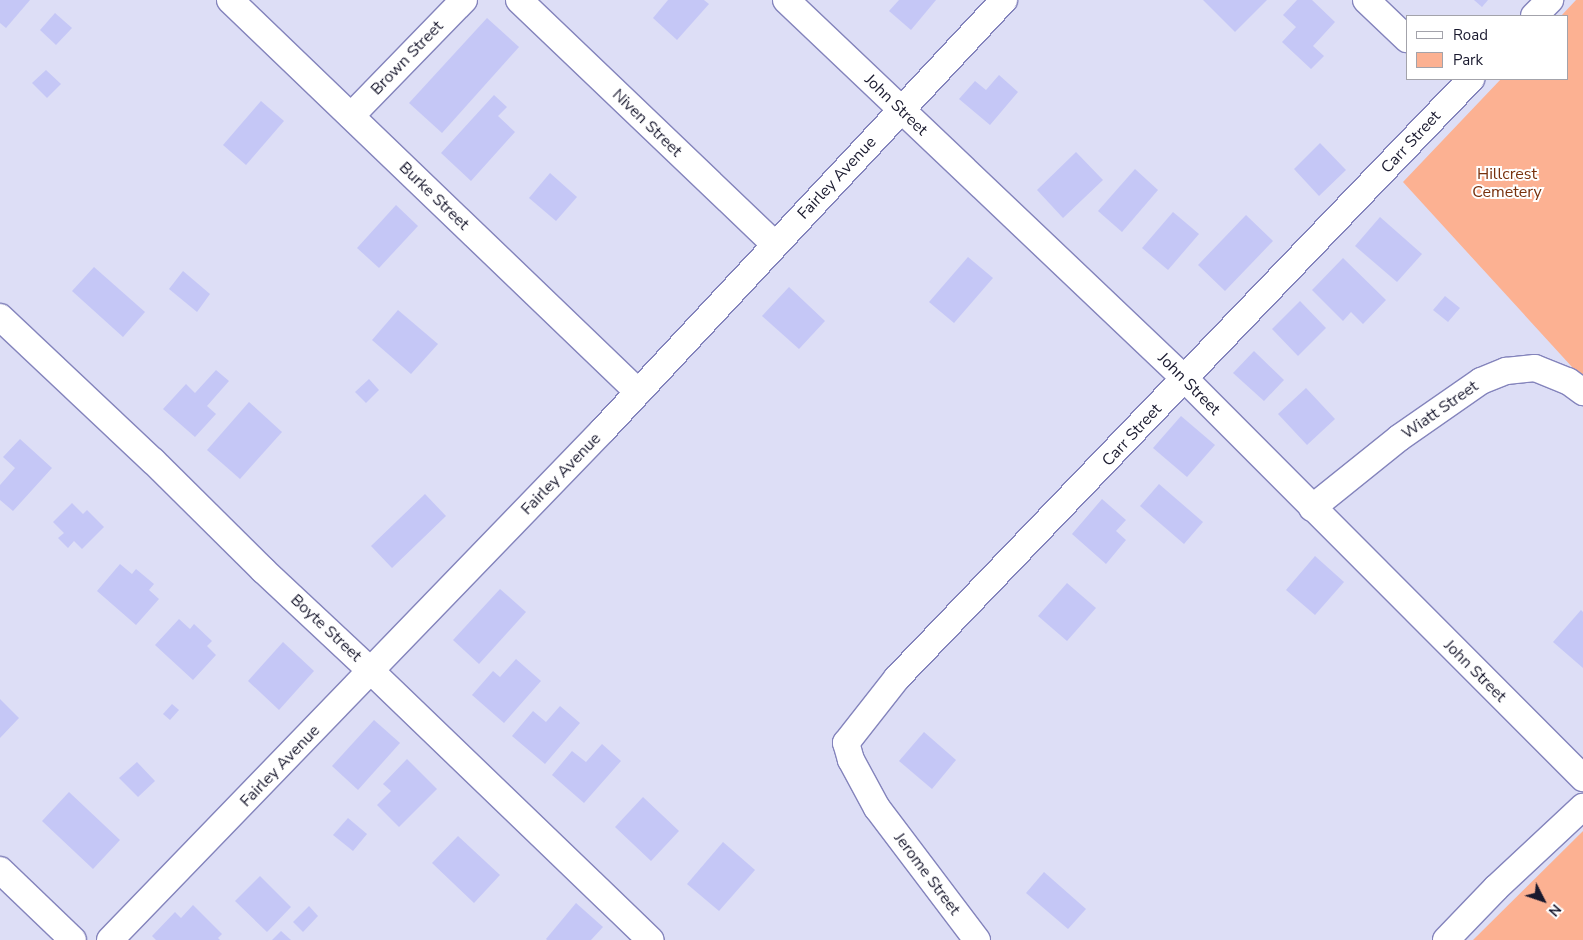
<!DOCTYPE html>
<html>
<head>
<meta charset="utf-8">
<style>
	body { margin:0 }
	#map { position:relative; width:1583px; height:940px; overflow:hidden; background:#dddef6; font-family:"Nunito Sans",sans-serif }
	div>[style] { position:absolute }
	.green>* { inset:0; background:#fcb192 }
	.building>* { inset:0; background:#c5c7f6 }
	.roads { filter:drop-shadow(1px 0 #8484bc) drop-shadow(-1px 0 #8484bc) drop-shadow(0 1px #8484bc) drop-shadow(0 -1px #8484bc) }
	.minor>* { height:26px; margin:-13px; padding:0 13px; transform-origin:13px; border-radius:13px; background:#fff }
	span { translate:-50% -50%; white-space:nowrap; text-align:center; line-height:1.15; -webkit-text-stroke:4px #fff; paint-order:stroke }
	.street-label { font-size:16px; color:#19192e }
	.park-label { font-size:16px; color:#78310d }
	.legend { position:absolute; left:1406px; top:15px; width:162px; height:65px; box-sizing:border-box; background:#fff; border:1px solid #a3a3ab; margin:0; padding:6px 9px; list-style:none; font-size:15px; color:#19192e }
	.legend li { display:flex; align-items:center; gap:10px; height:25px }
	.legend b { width:25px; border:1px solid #a3a3ab }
	.north { position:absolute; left:1518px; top:875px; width:50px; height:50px; -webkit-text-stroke:4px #fff; paint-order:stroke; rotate:131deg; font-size:14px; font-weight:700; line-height:20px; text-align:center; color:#19192e }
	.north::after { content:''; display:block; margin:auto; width:18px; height:22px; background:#19192e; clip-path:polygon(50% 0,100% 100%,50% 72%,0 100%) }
</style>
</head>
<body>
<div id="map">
	<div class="green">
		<div style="clip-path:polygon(1576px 0,1583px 0,1583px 379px,1403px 182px,1501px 79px,1567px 79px,1567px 16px,1561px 16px)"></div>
		<div style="clip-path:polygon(1583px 831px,1583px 940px,1473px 940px)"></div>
	</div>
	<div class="building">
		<div style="clip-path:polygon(0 0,30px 0,6px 28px,0 23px)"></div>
		<div style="clip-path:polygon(668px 0,704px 0,709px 4px,677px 40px,653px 18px)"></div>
		<div style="clip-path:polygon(899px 0,936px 0,911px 30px,889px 11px)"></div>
		<div style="clip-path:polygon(1203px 0,1267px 0,1235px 32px)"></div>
		<div style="clip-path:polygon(1297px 0,1312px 0,1335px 22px,1313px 46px,1324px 56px,1311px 69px,1282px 42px,1296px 27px,1283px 15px)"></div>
		<div style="clip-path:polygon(1474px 0,1488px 0,1482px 7px)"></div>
		<div style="clip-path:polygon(55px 13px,72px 28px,56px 45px,40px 30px)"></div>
		<div style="clip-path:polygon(487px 18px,519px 47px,442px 133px,409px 103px)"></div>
		<div style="clip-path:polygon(46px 70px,61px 84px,47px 98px,32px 83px)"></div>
		<div style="clip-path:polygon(999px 75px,1018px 92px,990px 125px,959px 99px,975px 81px,986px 90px)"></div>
		<div style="clip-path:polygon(494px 95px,507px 107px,498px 116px,515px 132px,471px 181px,441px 153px)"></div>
		<div style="clip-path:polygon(261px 101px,284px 121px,246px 165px,223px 145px)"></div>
		<div style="clip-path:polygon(1320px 143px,1346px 170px,1319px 196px,1294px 169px)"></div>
		<div style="clip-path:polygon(1076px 152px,1103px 180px,1063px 218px,1037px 190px)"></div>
		<div style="clip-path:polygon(1135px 169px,1158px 190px,1122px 232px,1098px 211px)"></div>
		<div style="clip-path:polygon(550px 173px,577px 197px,556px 221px,529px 198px)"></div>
		<div style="clip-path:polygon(396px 205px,418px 226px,379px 268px,357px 248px)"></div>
		<div style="clip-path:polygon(1173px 212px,1199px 234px,1168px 270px,1142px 248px)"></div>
		<div style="clip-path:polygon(1246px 215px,1273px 241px,1225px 291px,1198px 265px)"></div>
		<div style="clip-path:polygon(1380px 217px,1422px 254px,1397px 282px,1355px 246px)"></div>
		<div style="clip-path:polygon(968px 257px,993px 278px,954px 323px,929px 302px)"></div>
		<div style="clip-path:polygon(1343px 258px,1386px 300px,1363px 324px,1351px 312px,1343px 321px,1312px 290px)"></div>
		<div style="clip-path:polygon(94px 267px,145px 312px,123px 337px,72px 291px)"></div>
		<div style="clip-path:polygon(183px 271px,210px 294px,197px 312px,169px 289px)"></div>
		<div style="clip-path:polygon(789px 287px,825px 321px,799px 349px,762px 316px)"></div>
		<div style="clip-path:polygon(1445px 296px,1460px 308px,1448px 322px,1433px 310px)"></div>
		<div style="clip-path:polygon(1300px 301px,1326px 328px,1298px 356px,1272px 329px)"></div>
		<div style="clip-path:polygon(398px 310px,438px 344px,411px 374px,372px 340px)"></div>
		<div style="clip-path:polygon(1254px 351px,1284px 380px,1264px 401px,1233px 373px)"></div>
		<div style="clip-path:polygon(216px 370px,229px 381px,207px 406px,216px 414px,195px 437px,163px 409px,186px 384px,195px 393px)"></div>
		<div style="clip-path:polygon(369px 379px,379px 390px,366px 403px,355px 392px)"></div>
		<div style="clip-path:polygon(1306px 388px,1335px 419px,1307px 445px,1278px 414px)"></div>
		<div style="clip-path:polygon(249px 402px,282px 432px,240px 479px,207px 450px)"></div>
		<div style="clip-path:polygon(1181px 416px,1215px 445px,1187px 477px,1153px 448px)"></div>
		<div style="clip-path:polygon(20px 439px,52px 468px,13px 511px,0 500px,0 485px,15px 468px,3px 457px)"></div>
		<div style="clip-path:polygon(1159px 484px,1203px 522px,1184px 544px,1140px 506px)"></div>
		<div style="clip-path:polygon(425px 494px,446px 516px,392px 568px,371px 546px)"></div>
		<div style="clip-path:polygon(1102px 499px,1126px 520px,1116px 531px,1126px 540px,1106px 564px,1072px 534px)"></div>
		<div style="clip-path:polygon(72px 503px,83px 514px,87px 510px,104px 527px,82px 549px,74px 541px,68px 548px,58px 538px,64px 533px,53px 522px)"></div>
		<div style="clip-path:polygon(1315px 556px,1344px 582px,1315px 615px,1286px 590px)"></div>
		<div style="clip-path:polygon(120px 564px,132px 574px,136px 569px,154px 584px,149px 590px,159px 599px,136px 625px,97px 591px)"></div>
		<div style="clip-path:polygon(1067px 583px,1096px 608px,1067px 641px,1038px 616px)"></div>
		<div style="clip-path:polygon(500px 589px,526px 612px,479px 664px,453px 640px)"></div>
		<div style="clip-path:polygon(1581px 610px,1583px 612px,1583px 668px,1553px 642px)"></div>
		<div style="clip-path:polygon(179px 619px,190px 629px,194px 624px,212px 641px,207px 646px,216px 655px,193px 680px,155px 645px)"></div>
		<div style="clip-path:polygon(283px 642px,314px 671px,279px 710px,248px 681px)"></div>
		<div style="clip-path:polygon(516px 659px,541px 681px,504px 723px,472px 695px,493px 671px,500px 677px)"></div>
		<div style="clip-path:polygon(0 699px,19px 718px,0 738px)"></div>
		<div style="clip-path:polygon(172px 704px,179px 710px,170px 720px,163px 714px)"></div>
		<div style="clip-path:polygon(560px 706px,580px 723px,545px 764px,512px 736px,533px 711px,546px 722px)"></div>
		<div style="clip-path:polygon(374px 720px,400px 743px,358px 790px,332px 766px)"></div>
		<div style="clip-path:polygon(924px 732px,956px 760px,932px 789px,899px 761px)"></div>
		<div style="clip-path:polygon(602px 744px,621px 761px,584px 803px,552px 775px,572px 751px,586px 762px)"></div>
		<div style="clip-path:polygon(407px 759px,437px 789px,399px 827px,377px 805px,391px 791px,383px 784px)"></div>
		<div style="clip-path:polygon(137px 762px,155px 781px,138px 797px,119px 778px)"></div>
		<div style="clip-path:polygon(69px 792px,120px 840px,93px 869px,42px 821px)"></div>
		<div style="clip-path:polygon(643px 797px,679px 831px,651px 861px,615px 827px)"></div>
		<div style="clip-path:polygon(348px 818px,367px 834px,353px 851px,333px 835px)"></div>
		<div style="clip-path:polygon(458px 836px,500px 875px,474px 903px,432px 863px)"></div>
		<div style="clip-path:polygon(723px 842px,755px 870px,719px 911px,687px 884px)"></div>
		<div style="clip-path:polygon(1044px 872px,1086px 909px,1068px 929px,1026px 893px)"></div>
		<div style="clip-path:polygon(260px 876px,291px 907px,267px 932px,235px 901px)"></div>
		<div style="clip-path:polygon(576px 903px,603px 927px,591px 940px,547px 940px,546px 939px)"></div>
		<div style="clip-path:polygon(193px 905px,222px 934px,218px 938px,220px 940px,156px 940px,152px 936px,175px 912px,181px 918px)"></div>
		<div style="clip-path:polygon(309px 906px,318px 916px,303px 932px,293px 922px)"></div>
		<div style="clip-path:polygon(281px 931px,291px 940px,272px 940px)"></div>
	</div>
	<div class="roads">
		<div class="minor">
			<div style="left:230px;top:0;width:566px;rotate:43.85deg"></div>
			<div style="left:519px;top:0;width:354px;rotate:43.7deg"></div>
			<div style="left:786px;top:0;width:550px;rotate:43.53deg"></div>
			<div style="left:1185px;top:379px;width:564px;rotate:45.07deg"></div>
			<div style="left:1366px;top:0;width:57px;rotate:43.6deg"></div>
			<div style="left:1534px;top:16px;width:23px;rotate:-45deg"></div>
			<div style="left:351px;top:116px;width:162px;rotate:-45.8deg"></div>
			<div style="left:0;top:317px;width:210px;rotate:43.3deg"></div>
			<div style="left:153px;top:461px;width:155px;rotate:44.7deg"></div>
			<div style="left:263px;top:570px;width:148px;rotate:43.1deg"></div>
			<div style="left:371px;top:671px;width:388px;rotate:43.9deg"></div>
			<div style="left:1312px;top:508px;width:112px;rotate:-38.8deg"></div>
			<div style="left:1399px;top:438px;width:100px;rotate:-34.8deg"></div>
			<div style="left:1481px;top:381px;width:27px;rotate:-22deg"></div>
			<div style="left:1506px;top:371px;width:29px;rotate:-6deg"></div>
			<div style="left:1535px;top:368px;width:35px;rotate:22deg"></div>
			<div style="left:1568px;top:381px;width:19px;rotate:36deg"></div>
			<div style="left:0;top:870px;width:101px;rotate:43.8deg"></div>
			<div style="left:110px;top:940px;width:709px;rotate:-45.97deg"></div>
			<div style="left:603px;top:430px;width:588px;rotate:-47deg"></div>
			<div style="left:977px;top:940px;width:166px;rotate:-127.1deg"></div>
			<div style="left:877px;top:808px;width:55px;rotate:-118.4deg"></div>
			<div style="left:851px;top:760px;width:18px;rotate:-106deg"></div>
			<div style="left:846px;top:743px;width:83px;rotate:-51.9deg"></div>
			<div style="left:897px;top:678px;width:830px;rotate:-46.22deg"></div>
			<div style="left:1446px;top:940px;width:72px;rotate:-46.1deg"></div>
			<div style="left:1496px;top:888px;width:119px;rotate:-43deg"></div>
		</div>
	</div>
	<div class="street-label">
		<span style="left:407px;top:58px;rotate:-46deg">Brown Street</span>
		<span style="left:896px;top:105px;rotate:44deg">John Street</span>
		<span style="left:647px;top:123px;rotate:44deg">Niven Street</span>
		<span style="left:1411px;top:142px;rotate:-47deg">Carr Street</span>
		<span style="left:837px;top:178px;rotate:-47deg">Fairley Avenue</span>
		<span style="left:434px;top:196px;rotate:44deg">Burke Street</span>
		<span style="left:1189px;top:384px;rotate:45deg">John Street</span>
		<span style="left:1440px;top:410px;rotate:-35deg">Wiatt Street</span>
		<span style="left:1132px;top:435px;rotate:-47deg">Carr Street</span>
		<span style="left:561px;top:474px;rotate:-46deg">Fairley Avenue</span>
		<span style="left:326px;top:628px;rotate:43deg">Boyte Street</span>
		<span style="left:1475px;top:671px;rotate:45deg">John Street</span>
		<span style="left:280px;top:766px;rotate:-46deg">Fairley Avenue</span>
		<span style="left:927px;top:874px;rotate:53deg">Jerome Street</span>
	</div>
	<div class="park-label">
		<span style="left:1507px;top:183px">Hillcrest<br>Cemetery</span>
	</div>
	<ul class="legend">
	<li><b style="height:6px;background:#fff"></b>Road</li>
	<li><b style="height:14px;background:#fcb192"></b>Park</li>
	</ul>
	<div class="north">N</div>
</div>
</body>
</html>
